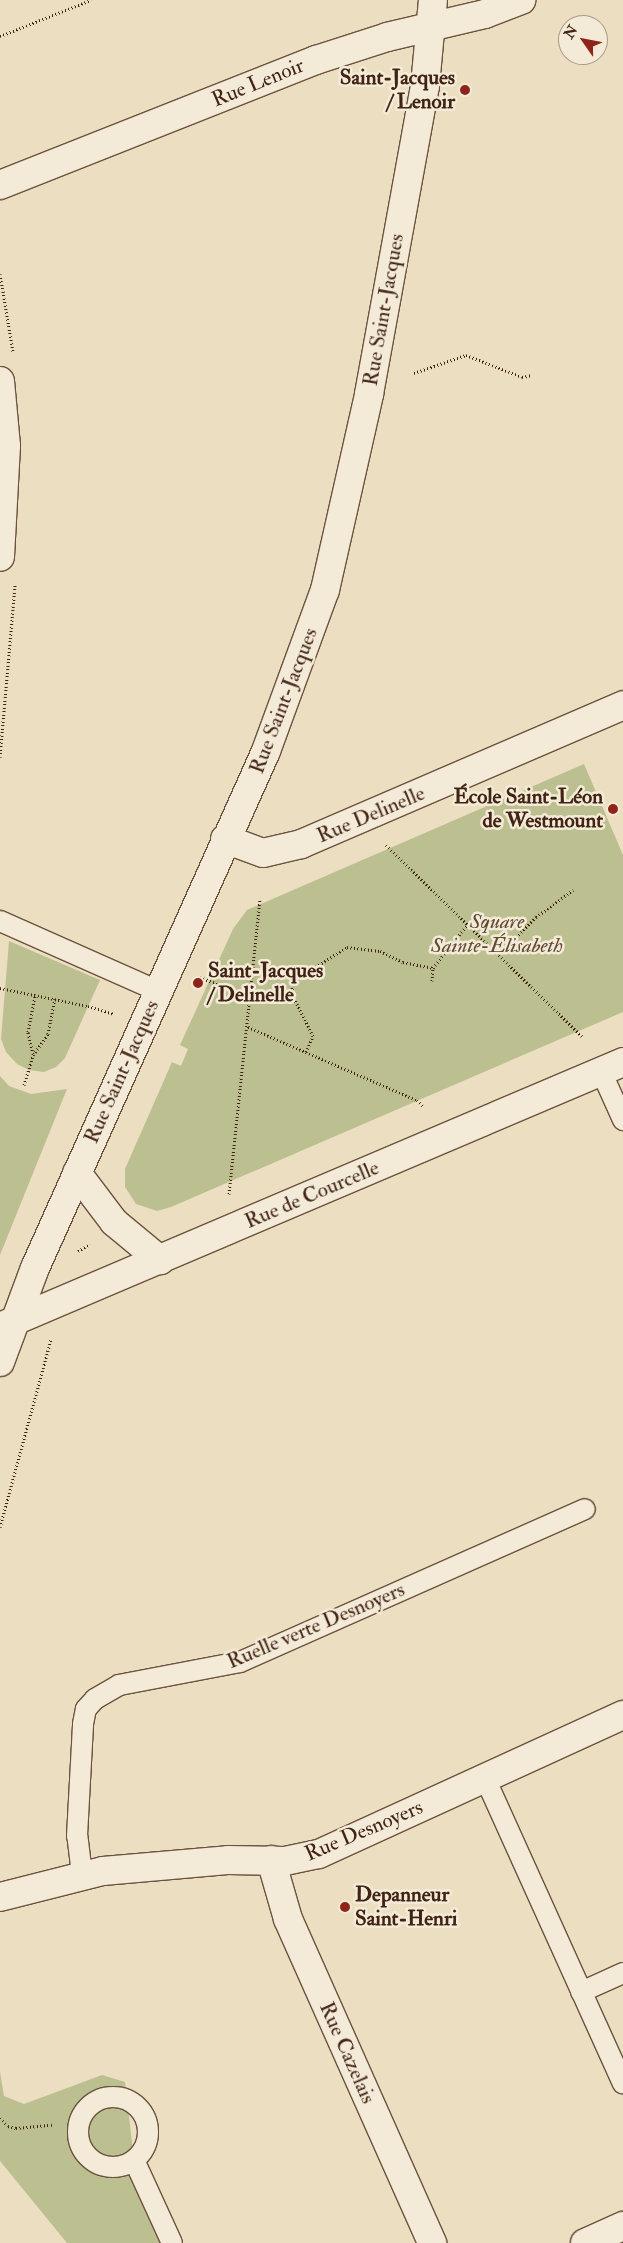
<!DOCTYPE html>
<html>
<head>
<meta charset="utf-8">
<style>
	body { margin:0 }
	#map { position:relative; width:623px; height:2243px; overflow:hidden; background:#ecdec1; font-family:"IM FELL Double Pica",serif }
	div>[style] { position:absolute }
	.green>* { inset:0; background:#bcc090 }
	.path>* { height:3px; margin-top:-1.5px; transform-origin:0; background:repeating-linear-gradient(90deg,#412313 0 1px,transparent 0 3.5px) }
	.roads { filter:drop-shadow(1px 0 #6c523e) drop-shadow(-1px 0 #6c523e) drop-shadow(0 1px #6c523e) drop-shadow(0 -1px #6c523e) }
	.lane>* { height:20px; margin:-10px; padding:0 10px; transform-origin:10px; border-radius:10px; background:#f3ead7 }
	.lane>.ring { margin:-10px; padding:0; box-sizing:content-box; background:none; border:20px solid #f3ead7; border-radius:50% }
	.street>* { height:28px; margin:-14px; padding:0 14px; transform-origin:14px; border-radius:14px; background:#f3ead7 }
	.secondary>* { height:28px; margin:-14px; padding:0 14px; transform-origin:14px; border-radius:14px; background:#f3ead7 }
	.dots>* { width:14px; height:14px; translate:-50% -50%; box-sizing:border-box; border:2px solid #f3ead7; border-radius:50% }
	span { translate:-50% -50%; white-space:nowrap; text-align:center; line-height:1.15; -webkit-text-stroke:5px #f3ead7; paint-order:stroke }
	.poi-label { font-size:21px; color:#412313; font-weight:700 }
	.right { translate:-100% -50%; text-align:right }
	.left { translate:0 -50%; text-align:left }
	.street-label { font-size:21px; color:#412313 }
	.park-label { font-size:21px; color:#604a32; font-style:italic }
	.north { position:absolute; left:558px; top:15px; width:50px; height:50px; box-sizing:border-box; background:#f3ead7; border:1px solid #ac9a89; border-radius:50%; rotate:303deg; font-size:14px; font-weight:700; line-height:20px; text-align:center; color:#412313 }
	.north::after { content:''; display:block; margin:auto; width:18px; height:22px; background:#8f2418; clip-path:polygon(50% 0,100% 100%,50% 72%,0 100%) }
</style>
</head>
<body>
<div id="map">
	<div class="green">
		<div style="clip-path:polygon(584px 764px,623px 855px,623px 1012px,171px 1207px,157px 1211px,136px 1204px,125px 1187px,125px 1169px,172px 1062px,181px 1066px,188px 1049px,180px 1045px,233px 929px,247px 910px)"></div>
		<div style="clip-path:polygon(9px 941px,100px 980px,65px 1058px,56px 1067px,44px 1072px,29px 1070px,17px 1064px,6px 1052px,1px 1039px)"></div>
		<div style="clip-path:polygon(0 1076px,9px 1086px,31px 1094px,67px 1089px,0 1255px)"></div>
		<div style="clip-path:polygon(0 2072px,4px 2096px,24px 2104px,102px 2075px,125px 2082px,134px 2160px,172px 2243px,67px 2243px,0 2161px)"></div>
	</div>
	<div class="path">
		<div style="left:0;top:36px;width:98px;rotate:-21.6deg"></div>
		<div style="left:0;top:274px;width:79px;rotate:80.5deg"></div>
		<div style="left:414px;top:373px;width:55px;rotate:-19.1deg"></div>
		<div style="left:466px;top:355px;width:60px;rotate:21.4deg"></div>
		<div style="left:522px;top:377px;width:10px;rotate:-11deg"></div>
		<div style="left:0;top:757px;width:174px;rotate:-85deg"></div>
		<div style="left:386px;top:845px;width:274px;rotate:44.3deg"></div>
		<div style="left:499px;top:955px;width:53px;rotate:-45.8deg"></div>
		<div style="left:536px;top:917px;width:46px;rotate:-36.1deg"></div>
		<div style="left:200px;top:977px;width:55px;rotate:22.4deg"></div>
		<div style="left:432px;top:981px;width:13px;rotate:-86deg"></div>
		<div style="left:0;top:988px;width:90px;rotate:11.6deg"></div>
		<div style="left:88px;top:1006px;width:27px;rotate:17deg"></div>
		<div style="left:248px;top:1027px;width:184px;rotate:23.4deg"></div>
		<div style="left:417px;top:1100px;width:8px;rotate:45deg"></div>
		<div style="left:306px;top:1052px;width:17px;rotate:-66deg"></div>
		<div style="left:313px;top:1036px;width:49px;rotate:-116.6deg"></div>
		<div style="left:291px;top:992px;width:13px;rotate:-72deg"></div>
		<div style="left:295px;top:980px;width:62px;rotate:-32.4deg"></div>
		<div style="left:347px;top:947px;width:33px;rotate:7deg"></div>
		<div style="left:380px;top:951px;width:25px;rotate:26deg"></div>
		<div style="left:403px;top:962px;width:31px;rotate:11deg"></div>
		<div style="left:433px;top:968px;width:55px;rotate:-51.7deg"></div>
		<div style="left:33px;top:1054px;width:23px;rotate:-103deg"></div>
		<div style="left:28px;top:1032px;width:38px;rotate:-79deg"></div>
		<div style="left:24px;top:1085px;width:31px;rotate:-73deg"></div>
		<div style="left:33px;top:1055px;width:26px;rotate:-54deg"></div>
		<div style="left:48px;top:1034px;width:36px;rotate:-79deg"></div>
		<div style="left:229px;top:1194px;width:296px;rotate:-84deg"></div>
		<div style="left:78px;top:1251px;width:14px;rotate:-30deg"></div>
		<div style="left:0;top:1527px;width:195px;rotate:-74.8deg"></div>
		<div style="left:0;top:2118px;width:11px;rotate:45deg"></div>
		<div style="left:8px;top:2126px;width:8px;rotate:14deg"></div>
		<div style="left:16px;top:2128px;width:36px;rotate:-5deg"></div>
	</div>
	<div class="roads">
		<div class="lane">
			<div style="left:0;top:921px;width:173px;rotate:23.9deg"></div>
			<div style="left:601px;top:1071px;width:54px;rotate:65.8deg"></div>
			<div style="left:485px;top:1778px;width:335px;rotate:65.7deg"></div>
			<div style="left:82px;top:1874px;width:38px;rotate:-97deg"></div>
			<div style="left:77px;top:1836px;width:112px;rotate:-86.9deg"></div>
			<div style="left:83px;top:1724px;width:15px;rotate:-79deg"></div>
			<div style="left:86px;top:1709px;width:13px;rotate:-48deg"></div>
			<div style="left:95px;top:1699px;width:28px;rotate:-30deg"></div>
			<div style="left:119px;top:1685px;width:123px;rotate:-10.8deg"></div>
			<div style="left:240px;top:1662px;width:377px;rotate:-23.9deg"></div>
			<div style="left:581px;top:1992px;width:46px;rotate:-24.3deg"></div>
			<div class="ring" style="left:78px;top:2097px;width:50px;height:50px"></div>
			<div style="left:134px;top:2160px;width:91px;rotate:65.4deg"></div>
		</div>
		<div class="street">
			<div style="left:0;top:185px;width:340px;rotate:-21.6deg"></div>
			<div style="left:316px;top:60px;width:75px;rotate:-17.9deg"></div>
			<div style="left:387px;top:37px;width:101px;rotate:-13.2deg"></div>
			<div style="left:485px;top:14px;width:39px;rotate:-21deg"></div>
			<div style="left:225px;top:839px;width:40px;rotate:20.2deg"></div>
			<div style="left:263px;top:853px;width:39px;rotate:-13deg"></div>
			<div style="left:301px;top:844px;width:351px;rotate:-23.3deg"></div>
			<div style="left:0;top:1327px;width:677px;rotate:-23.04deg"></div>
			<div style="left:271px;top:1860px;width:61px;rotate:73.9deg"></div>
			<div style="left:288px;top:1919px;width:355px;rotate:66deg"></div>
			<div style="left:0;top:1897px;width:106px;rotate:-14.2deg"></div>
			<div style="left:103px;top:1871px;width:125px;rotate:-5deg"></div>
			<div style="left:228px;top:1860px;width:57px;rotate:1deg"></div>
			<div style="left:285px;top:1861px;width:35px;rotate:-12deg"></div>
			<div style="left:319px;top:1854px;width:334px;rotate:-24.6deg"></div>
			<div style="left:585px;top:2243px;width:42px;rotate:-24.1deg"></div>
		</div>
		<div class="secondary">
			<div style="left:0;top:381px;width:65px;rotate:84.7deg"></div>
			<div style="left:6px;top:446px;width:111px;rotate:93.1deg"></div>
			<div style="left:77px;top:1173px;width:61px;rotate:52.9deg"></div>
			<div style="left:114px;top:1222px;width:60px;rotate:39.6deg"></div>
			<div style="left:0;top:1362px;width:100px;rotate:-69.6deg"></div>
			<div style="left:35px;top:1268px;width:566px;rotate:-65.92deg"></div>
			<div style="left:266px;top:751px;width:171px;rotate:-69.9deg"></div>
			<div style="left:325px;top:590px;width:201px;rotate:-77.3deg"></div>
			<div style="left:369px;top:394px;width:313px;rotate:-79.7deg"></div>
			<div style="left:425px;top:86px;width:86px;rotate:-84.7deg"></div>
		</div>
	</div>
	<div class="dots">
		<div style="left:465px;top:90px;background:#8f2418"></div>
		<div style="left:613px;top:809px;background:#8f2418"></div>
		<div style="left:198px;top:983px;background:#8f2418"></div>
		<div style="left:345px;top:1907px;background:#8f2418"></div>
	</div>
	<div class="poi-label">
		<span class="right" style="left:455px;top:90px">Saint-Jacques<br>/ Lenoir</span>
		<span class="right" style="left:603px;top:809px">École Saint-Léon<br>de Westmount</span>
		<span class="left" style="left:208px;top:983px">Saint-Jacques<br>/ Delinelle</span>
		<span class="left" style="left:355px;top:1907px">Depanneur<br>Saint-Henri</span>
	</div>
	<div class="street-label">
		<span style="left:258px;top:83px;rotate:-22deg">Rue Lenoir</span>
		<span style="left:384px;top:310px;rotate:-80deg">Rue Saint-Jacques</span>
		<span style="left:284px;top:701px;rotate:-69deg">Rue Saint-Jacques</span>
		<span style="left:371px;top:815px;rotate:-23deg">Rue Delinelle</span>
		<span style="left:122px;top:1072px;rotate:-66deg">Rue Saint-Jacques</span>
		<span style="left:312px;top:1195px;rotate:-23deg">Rue de Courcelle</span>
		<span style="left:316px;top:1626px;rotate:-23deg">Ruelle verte Desnoyers</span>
		<span style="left:364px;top:1831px;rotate:-23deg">Rue Desnoyers</span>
		<span style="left:347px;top:2053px;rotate:66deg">Rue Cazelais</span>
	</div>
	<div class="park-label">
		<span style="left:497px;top:934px">Square<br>Sainte-Élisabeth</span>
	</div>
	<div class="north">N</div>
</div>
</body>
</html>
